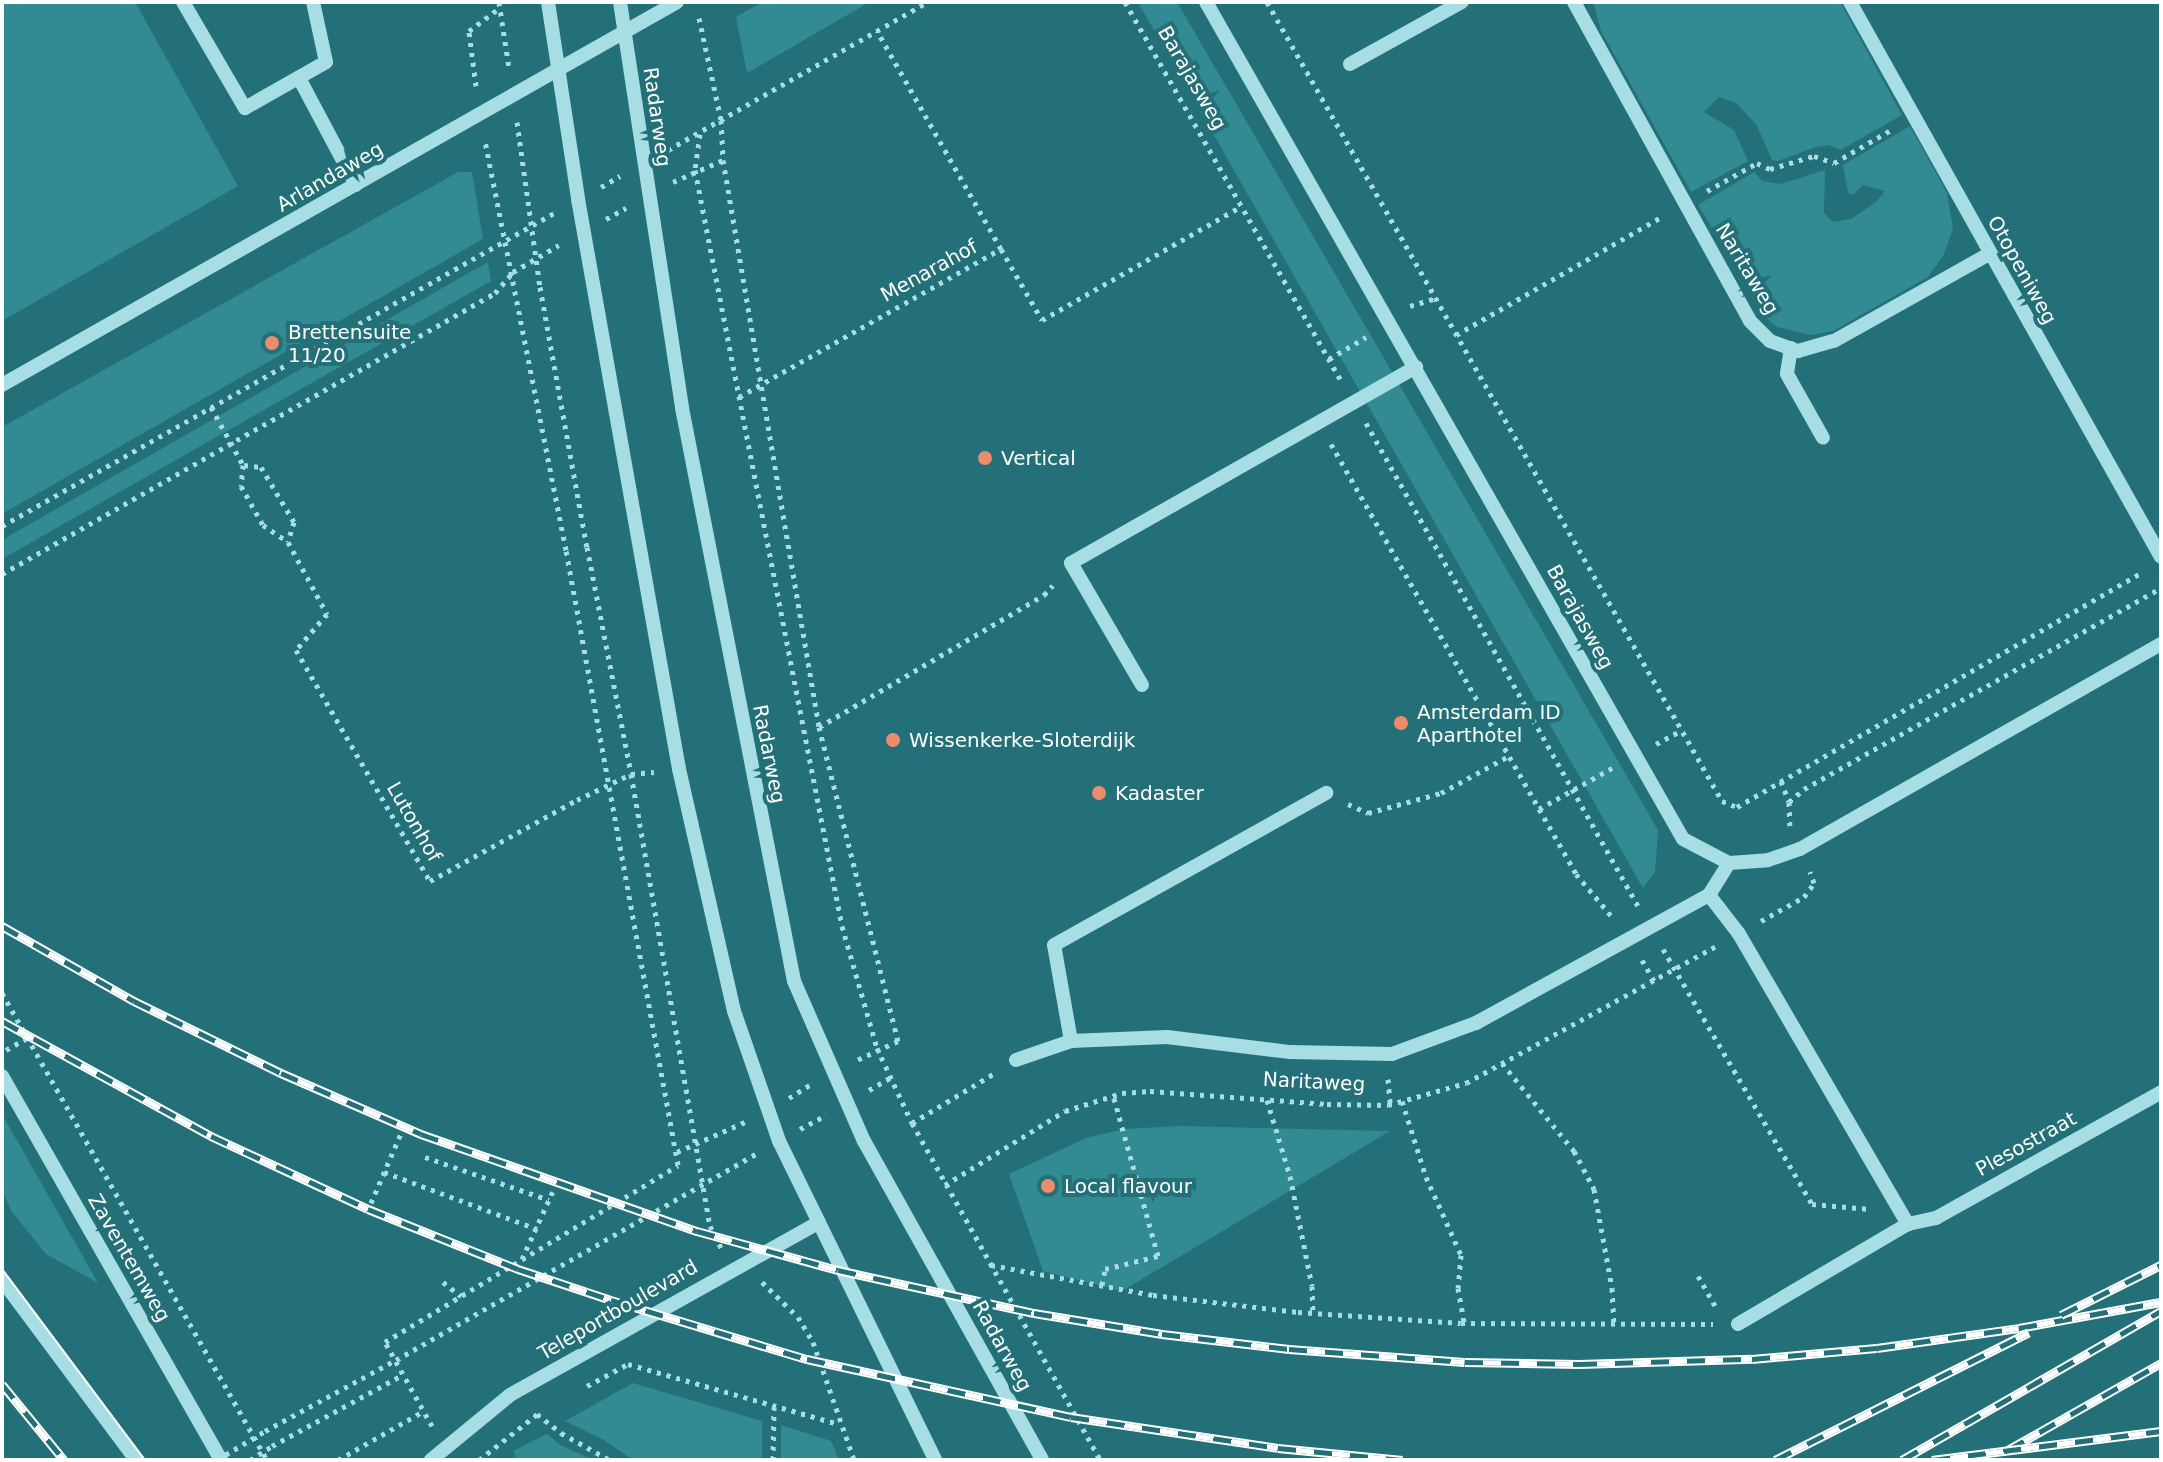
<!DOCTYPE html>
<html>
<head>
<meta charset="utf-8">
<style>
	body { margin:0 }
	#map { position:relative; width:2163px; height:1462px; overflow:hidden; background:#247079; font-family:"DejaVu Sans",sans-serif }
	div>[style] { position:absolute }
	.green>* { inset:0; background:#328a92 }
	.path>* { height:5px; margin-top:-2.5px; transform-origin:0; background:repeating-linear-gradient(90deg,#a7dee4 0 4px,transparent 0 10px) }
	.minor>* { height:14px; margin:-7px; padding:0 7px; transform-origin:7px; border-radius:7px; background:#a7dee4 }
	.tram>* { height:2px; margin:-1px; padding:0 1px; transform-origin:1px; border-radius:1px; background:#fff }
	.rail>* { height:9px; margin-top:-4.5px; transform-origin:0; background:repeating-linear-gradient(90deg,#247079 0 18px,#fff 0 36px); box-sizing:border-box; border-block:2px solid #fff }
	.path-bridge>* { height:5px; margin-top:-2.5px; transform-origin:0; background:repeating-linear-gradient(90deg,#a7dee4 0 4px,transparent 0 10px) }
	.dots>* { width:22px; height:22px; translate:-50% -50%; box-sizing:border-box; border:4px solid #247079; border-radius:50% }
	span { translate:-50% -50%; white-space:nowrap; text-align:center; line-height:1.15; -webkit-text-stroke:8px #247079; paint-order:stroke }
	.street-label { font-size:20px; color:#fff }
	.poi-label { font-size:20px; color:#fff }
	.left { translate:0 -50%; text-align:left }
	.frame { position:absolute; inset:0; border:4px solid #fff; pointer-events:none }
</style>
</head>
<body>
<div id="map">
	<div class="green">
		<div style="clip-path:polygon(2px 2px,135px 2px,238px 186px,2px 321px)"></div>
		<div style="clip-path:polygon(762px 2px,870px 2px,747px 73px,736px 17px)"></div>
		<div style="clip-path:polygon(1138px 2px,1177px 2px,1658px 830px,1655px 872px,1643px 888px)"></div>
		<div style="clip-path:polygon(1593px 2px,1840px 2px,1902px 115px,1841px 150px,1829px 145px,1816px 147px,1778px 161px,1772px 160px,1756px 124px,1736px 103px,1719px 97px,1704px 112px,1734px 130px,1748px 161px,1691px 192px,1601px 31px)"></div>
		<div style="clip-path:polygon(1910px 126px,1947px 193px,1953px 229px,1943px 256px,1928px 277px,1833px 331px,1811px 335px,1777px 327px,1766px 318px,1698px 205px,1754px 172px,1762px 181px,1781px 184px,1825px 170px,1824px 213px,1833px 222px,1851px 219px,1877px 201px,1885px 191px,1863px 185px,1853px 195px,1848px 193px,1843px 165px)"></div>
		<div style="clip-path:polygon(458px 172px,472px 172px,483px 239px,2px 514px,2px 427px)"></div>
		<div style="clip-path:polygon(488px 262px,491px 281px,2px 559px,2px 540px)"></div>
		<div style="clip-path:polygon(2px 1114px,98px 1283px,46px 1254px,12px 1212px,2px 1190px)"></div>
		<div style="clip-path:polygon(1181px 1126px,1390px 1131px,1122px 1291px,1043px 1271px,1009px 1174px,1086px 1138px,1124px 1129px)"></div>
		<div style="clip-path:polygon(633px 1383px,762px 1421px,762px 1460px,633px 1460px,604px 1440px,565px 1421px)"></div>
		<div style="clip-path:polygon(781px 1425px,831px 1441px,839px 1460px,781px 1460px)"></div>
		<div style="clip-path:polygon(547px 1434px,560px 1445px,593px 1460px,518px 1460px,513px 1451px)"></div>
	</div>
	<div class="path">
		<div style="left:499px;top:2px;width:67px;rotate:81.4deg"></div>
		<div style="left:1125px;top:2px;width:435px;rotate:60.3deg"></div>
		<div style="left:1267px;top:2px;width:919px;rotate:60.34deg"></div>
		<div style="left:1722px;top:801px;width:16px;rotate:22deg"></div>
		<div style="left:1737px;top:807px;width:469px;rotate:-30.1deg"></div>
		<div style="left:699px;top:18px;width:104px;rotate:77.8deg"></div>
		<div style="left:721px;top:120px;width:40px;rotate:87.1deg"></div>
		<div style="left:723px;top:160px;width:575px;rotate:80.39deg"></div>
		<div style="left:819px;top:727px;width:324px;rotate:75.9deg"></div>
		<div style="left:898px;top:1041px;width:47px;rotate:155.1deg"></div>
		<div style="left:476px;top:86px;width:55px;rotate:-97.3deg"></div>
		<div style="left:469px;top:31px;width:39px;rotate:-37deg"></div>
		<div style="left:517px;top:122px;width:167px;rotate:82.1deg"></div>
		<div style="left:540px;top:287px;width:264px;rotate:79.8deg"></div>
		<div style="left:587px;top:547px;width:231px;rotate:79deg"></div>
		<div style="left:631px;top:774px;width:459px;rotate:80.1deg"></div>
		<div style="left:710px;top:1226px;width:25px;rotate:63deg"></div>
		<div style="left:700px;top:134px;width:36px;rotate:98deg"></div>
		<div style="left:695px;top:170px;width:770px;rotate:79deg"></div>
		<div style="left:842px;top:926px;width:127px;rotate:74deg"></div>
		<div style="left:877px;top:1048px;width:83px;rotate:65deg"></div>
		<div style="left:912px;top:1123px;width:386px;rotate:60.8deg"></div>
		<div style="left:668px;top:150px;width:298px;rotate:-29.7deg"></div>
		<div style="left:673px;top:182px;width:55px;rotate:-23.7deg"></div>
		<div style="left:601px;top:187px;width:22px;rotate:-30deg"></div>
		<div style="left:1707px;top:191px;width:57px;rotate:-29.2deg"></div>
		<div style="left:1757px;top:163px;width:14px;rotate:25deg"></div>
		<div style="left:1770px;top:169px;width:46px;rotate:-16.5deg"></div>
		<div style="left:1814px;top:156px;width:21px;rotate:19deg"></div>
		<div style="left:1834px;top:163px;width:66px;rotate:-30.1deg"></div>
		<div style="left:606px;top:219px;width:23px;rotate:-29deg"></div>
		<div style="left:1001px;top:249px;width:82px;rotate:60deg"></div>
		<div style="left:1042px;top:320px;width:230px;rotate:-29.7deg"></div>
		<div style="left:1410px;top:306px;width:27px;rotate:-17deg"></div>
		<div style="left:1456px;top:335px;width:239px;rotate:-29.9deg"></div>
		<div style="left:1329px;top:359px;width:43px;rotate:-30.7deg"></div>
		<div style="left:739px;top:397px;width:301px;rotate:-29.5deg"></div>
		<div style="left:1001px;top:249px;width:251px;rotate:-119.6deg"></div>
		<div style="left:211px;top:407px;width:66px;rotate:61.1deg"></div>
		<div style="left:243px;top:465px;width:21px;rotate:95deg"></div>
		<div style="left:241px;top:486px;width:45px;rotate:60.6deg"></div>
		<div style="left:263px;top:525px;width:30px;rotate:34deg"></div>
		<div style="left:288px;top:542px;width:82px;rotate:61.6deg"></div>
		<div style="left:327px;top:614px;width:48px;rotate:130.7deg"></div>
		<div style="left:296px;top:650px;width:267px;rotate:59.9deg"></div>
		<div style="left:430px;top:881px;width:168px;rotate:-28.9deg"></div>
		<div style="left:577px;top:800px;width:60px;rotate:-25.7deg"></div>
		<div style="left:631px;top:774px;width:23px;rotate:-5deg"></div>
		<div style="left:1366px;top:423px;width:554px;rotate:60.61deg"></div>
		<div style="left:1331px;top:444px;width:495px;rotate:60.3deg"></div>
		<div style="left:1576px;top:874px;width:59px;rotate:49.8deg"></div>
		<div style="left:244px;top:465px;width:17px;rotate:7deg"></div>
		<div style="left:261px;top:467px;width:64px;rotate:59deg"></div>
		<div style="left:294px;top:522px;width:21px;rotate:107deg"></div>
		<div style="left:2px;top:526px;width:635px;rotate:-29.55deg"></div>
		<div style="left:2px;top:574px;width:567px;rotate:-29.68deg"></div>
		<div style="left:495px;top:293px;width:28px;rotate:-49deg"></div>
		<div style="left:513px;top:272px;width:53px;rotate:-30.4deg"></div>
		<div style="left:819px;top:727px;width:261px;rotate:-30.4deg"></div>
		<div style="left:1044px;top:595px;width:13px;rotate:-48deg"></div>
		<div style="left:1656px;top:744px;width:27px;rotate:-28deg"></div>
		<div style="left:1781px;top:781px;width:22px;rotate:69deg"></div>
		<div style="left:1789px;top:802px;width:24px;rotate:88deg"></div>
		<div style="left:1789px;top:802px;width:20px;rotate:-41deg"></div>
		<div style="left:1804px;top:789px;width:410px;rotate:-29.4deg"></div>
		<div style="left:1348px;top:804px;width:22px;rotate:24deg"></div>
		<div style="left:1368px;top:813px;width:76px;rotate:-15.3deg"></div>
		<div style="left:1441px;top:793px;width:77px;rotate:-28.6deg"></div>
		<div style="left:1539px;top:809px;width:84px;rotate:-29.3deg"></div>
		<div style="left:1761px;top:921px;width:49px;rotate:-29.2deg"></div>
		<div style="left:1804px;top:897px;width:17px;rotate:-54deg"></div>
		<div style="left:1814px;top:883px;width:12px;rotate:-110deg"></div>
		<div style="left:1663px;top:949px;width:295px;rotate:59.7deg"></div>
		<div style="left:1812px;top:1204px;width:58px;rotate:4.9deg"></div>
		<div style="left:1642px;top:960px;width:24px;rotate:60deg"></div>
		<div style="left:2px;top:993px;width:537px;rotate:60.43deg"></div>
		<div style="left:6px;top:1050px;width:24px;rotate:-30deg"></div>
		<div style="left:1502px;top:1063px;width:114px;rotate:50.7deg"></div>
		<div style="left:1574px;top:1151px;width:43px;rotate:62.2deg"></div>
		<div style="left:1594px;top:1189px;width:101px;rotate:79.7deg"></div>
		<div style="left:1612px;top:1288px;width:37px;rotate:87deg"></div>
		<div style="left:1388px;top:1079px;width:25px;rotate:85deg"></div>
		<div style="left:869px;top:1090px;width:24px;rotate:-30deg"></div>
		<div style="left:789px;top:1098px;width:26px;rotate:-32deg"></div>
		<div style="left:1267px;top:1100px;width:79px;rotate:73.2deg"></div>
		<div style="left:1290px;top:1176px;width:112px;rotate:78.7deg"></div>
		<div style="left:1312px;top:1286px;width:28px;rotate:88deg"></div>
		<div style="left:1402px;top:1101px;width:80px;rotate:72.5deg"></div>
		<div style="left:1426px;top:1177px;width:85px;rotate:65.8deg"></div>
		<div style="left:1461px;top:1255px;width:33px;rotate:95deg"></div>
		<div style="left:1458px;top:1288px;width:36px;rotate:80deg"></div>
		<div style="left:912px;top:1123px;width:97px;rotate:-31.1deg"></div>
		<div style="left:800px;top:1129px;width:30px;rotate:-28deg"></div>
		<div style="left:677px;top:1152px;width:74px;rotate:-23.8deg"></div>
		<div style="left:425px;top:1157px;width:131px;rotate:19.1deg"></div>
		<div style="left:384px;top:1172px;width:163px;rotate:20.4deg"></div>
		<div style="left:945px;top:1185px;width:141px;rotate:-31.7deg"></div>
		<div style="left:1065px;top:1111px;width:60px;rotate:-17.5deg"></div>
		<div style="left:1122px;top:1093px;width:28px;rotate:-4deg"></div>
		<div style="left:1150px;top:1091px;width:177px;rotate:4.2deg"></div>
		<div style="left:1327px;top:1104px;width:61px;rotate:0.9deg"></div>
		<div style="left:1388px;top:1105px;width:81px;rotate:-15.8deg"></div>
		<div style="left:1466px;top:1083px;width:287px;rotate:-28.7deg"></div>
		<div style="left:371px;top:1203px;width:76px;rotate:-66.8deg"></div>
		<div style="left:522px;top:1259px;width:75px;rotate:-65.5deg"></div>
		<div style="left:991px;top:1265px;width:165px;rotate:10.5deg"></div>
		<div style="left:1153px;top:1295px;width:146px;rotate:6.7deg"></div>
		<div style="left:1298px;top:1312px;width:163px;rotate:3.9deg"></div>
		<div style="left:1461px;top:1323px;width:252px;rotate:0.2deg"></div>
		<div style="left:1698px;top:1276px;width:38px;rotate:60deg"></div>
		<div style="left:443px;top:1282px;width:23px;rotate:38deg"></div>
		<div style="left:762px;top:1282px;width:50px;rotate:44.2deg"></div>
		<div style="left:798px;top:1317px;width:29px;rotate:59deg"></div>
		<div style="left:813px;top:1342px;width:125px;rotate:70.8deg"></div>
		<div style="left:1102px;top:1285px;width:16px;rotate:-79deg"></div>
		<div style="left:1105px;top:1269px;width:55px;rotate:-13.8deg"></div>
		<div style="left:1158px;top:1256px;width:167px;rotate:-105.6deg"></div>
		<div style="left:587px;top:1386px;width:47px;rotate:-28.2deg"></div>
		<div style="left:628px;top:1364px;width:219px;rotate:15.9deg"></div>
		<div style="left:537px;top:1414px;width:31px;rotate:38deg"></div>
		<div style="left:561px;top:1433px;width:56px;rotate:28.9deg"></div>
		<div style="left:432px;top:1426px;width:96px;rotate:-119.2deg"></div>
		<div style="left:385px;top:1342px;width:342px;rotate:-31.1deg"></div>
		<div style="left:678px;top:1165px;width:625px;rotate:-100.32deg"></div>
		<div style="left:566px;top:550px;width:418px;rotate:-101.2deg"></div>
		<div style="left:265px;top:1431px;width:149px;rotate:-28.5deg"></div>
		<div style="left:396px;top:1360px;width:415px;rotate:-29.8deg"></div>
		<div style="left:272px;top:1446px;width:150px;rotate:-28.6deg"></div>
		<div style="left:338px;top:1460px;width:99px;rotate:-29.7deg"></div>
		<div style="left:479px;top:1460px;width:78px;rotate:-38.2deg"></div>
		<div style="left:773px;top:1460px;width:53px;rotate:-88.9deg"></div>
	</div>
	<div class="minor">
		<div style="left:183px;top:2px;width:123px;rotate:59.7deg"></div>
		<div style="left:245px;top:108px;width:93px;rotate:-29.6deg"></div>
		<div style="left:326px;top:62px;width:61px;rotate:-102.2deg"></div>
		<div style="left:548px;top:2px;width:199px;rotate:81.3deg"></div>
		<div style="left:578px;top:199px;width:579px;rotate:79.95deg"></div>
		<div style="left:679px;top:769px;width:248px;rotate:77.2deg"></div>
		<div style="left:734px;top:1011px;width:138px;rotate:70.9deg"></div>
		<div style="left:779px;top:1141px;width:355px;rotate:63.9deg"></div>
		<div style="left:620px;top:2px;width:411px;rotate:81.3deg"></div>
		<div style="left:682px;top:408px;width:584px;rotate:78.94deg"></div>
		<div style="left:794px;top:981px;width:175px;rotate:66.4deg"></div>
		<div style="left:864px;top:1141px;width:365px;rotate:60.8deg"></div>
		<div style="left:1206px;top:2px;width:963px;rotate:60.32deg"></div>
		<div style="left:1683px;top:839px;width:52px;rotate:27.6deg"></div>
		<div style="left:1574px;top:2px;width:364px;rotate:61.1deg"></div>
		<div style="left:1750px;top:321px;width:28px;rotate:45deg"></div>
		<div style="left:1770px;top:341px;width:30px;rotate:20deg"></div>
		<div style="left:1798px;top:351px;width:37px;rotate:-16deg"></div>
		<div style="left:1834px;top:341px;width:178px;rotate:-29.3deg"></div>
		<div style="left:1850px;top:2px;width:636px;rotate:60.74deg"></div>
		<div style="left:1350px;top:64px;width:128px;rotate:-29deg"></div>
		<div style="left:299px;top:78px;width:121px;rotate:62deg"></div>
		<div style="left:1791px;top:348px;width:26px;rotate:99deg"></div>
		<div style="left:1787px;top:374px;width:73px;rotate:60.6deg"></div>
		<div style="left:2px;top:385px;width:776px;rotate:-29.57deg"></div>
		<div style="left:1142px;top:685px;width:141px;rotate:-120.2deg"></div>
		<div style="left:1071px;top:563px;width:397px;rotate:-29.6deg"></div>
		<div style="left:1729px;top:863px;width:39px;rotate:-4deg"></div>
		<div style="left:1768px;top:860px;width:34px;rotate:-19deg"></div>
		<div style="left:1800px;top:849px;width:415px;rotate:-29.6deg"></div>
		<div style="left:1729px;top:863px;width:38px;rotate:122deg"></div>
		<div style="left:1709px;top:895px;width:49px;rotate:52.4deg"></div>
		<div style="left:1739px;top:934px;width:336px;rotate:59.8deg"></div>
		<div style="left:1071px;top:1041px;width:97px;rotate:-100deg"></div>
		<div style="left:1054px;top:945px;width:312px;rotate:-29.2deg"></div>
		<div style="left:1016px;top:1060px;width:58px;rotate:-19.1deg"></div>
		<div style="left:1071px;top:1041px;width:96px;rotate:-2.4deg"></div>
		<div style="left:1167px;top:1037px;width:124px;rotate:7deg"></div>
		<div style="left:1290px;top:1052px;width:102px;rotate:1.1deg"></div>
		<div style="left:1392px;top:1054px;width:90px;rotate:-20.3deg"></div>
		<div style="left:1476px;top:1023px;width:266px;rotate:-28.8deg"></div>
		<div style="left:2px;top:1076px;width:442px;rotate:60.3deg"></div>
		<div style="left:2px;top:1280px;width:224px;rotate:53.3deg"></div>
		<div style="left:1738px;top:1324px;width:197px;rotate:-30.5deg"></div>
		<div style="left:1908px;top:1224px;width:29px;rotate:-12deg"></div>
		<div style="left:1936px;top:1218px;width:258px;rotate:-29.2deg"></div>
		<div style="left:431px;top:1460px;width:102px;rotate:-39.4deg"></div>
		<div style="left:510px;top:1395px;width:354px;rotate:-29.2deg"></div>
	</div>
	<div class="tram">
		<div style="left:2px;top:1269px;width:239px;rotate:53.2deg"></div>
	</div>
	<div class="rail">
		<div style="left:2px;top:926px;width:152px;rotate:29.6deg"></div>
		<div style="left:134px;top:1001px;width:164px;rotate:26.1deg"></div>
		<div style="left:281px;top:1073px;width:153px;rotate:23.5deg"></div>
		<div style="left:421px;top:1134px;width:293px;rotate:19.4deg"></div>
		<div style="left:697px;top:1231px;width:146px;rotate:15.5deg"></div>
		<div style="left:838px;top:1270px;width:201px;rotate:12.4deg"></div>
		<div style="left:1034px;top:1313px;width:130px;rotate:9.3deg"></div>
		<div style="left:1162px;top:1334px;width:128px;rotate:6.7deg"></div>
		<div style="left:1289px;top:1349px;width:176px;rotate:4.2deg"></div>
		<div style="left:1465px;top:1362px;width:114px;rotate:1deg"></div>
		<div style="left:1579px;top:1364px;width:173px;rotate:-1.7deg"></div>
		<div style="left:1752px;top:1359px;width:125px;rotate:-5deg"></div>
		<div style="left:1877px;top:1348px;width:143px;rotate:-8deg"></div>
		<div style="left:2019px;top:1328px;width:144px;rotate:-10.4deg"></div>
		<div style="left:2px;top:1021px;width:239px;rotate:28.8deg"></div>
		<div style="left:211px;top:1136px;width:173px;rotate:24.9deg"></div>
		<div style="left:368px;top:1209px;width:162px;rotate:21.8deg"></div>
		<div style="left:518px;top:1269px;width:98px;rotate:18.4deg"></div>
		<div style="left:611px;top:1300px;width:205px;rotate:16.8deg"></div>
		<div style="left:807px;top:1359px;width:270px;rotate:12.4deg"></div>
		<div style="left:1071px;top:1417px;width:209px;rotate:8.5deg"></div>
		<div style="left:1278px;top:1448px;width:125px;rotate:5.5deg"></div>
		<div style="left:2061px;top:1315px;width:112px;rotate:-26.6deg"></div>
		<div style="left:2px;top:1384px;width:98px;rotate:50.8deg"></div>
		<div style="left:2008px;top:1450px;width:176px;rotate:-29.6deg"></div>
		<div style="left:1775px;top:1460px;width:284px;rotate:-26.7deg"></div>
		<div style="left:1902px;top:1460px;width:299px;rotate:-29.9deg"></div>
		<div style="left:1932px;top:1460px;width:231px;rotate:-7.2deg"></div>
	</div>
	<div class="path-bridge">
		<div style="left:217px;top:1460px;width:56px;rotate:-31.1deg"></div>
		<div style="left:250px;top:1460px;width:26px;rotate:-32deg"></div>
	</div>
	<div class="dots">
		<div style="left:272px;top:343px;background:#ed8c6b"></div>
		<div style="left:985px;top:458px;background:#ed8c6b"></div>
		<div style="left:1401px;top:723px;background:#ed8c6b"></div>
		<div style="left:893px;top:740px;background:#ed8c6b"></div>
		<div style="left:1099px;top:793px;background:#ed8c6b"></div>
		<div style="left:1048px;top:1186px;background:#ed8c6b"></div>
	</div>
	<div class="street-label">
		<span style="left:1192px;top:78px;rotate:60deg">Barajasweg</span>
		<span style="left:657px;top:117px;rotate:82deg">Radarweg</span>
		<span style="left:330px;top:177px;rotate:-30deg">Arlandaweg</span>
		<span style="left:1747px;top:269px;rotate:59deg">Naritaweg</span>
		<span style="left:2022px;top:270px;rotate:61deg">Otopeniweg</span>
		<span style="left:929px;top:271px;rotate:-29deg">Menarahof</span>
		<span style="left:1580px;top:617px;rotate:61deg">Barajasweg</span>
		<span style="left:769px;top:754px;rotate:79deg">Radarweg</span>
		<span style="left:414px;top:822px;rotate:60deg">Lutonhof</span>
		<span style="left:1314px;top:1082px;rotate:3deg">Naritaweg</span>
		<span style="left:2026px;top:1144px;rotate:-29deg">Plesostraat</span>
		<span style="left:129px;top:1258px;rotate:60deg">Zaventemweg</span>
		<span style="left:618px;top:1310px;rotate:-30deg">Teleportboulevard</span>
		<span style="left:1002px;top:1346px;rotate:61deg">Radarweg</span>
	</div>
	<div class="poi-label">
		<span class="left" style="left:288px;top:344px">Brettensuite<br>11/20</span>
		<span class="left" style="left:1001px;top:458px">Vertical</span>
		<span class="left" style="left:1417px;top:724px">Amsterdam ID<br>Aparthotel</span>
		<span class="left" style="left:909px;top:740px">Wissenkerke-Sloterdijk</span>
		<span class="left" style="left:1115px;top:793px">Kadaster</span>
		<span class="left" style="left:1064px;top:1186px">Local flavour</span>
	</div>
	<div class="frame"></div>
</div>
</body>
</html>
